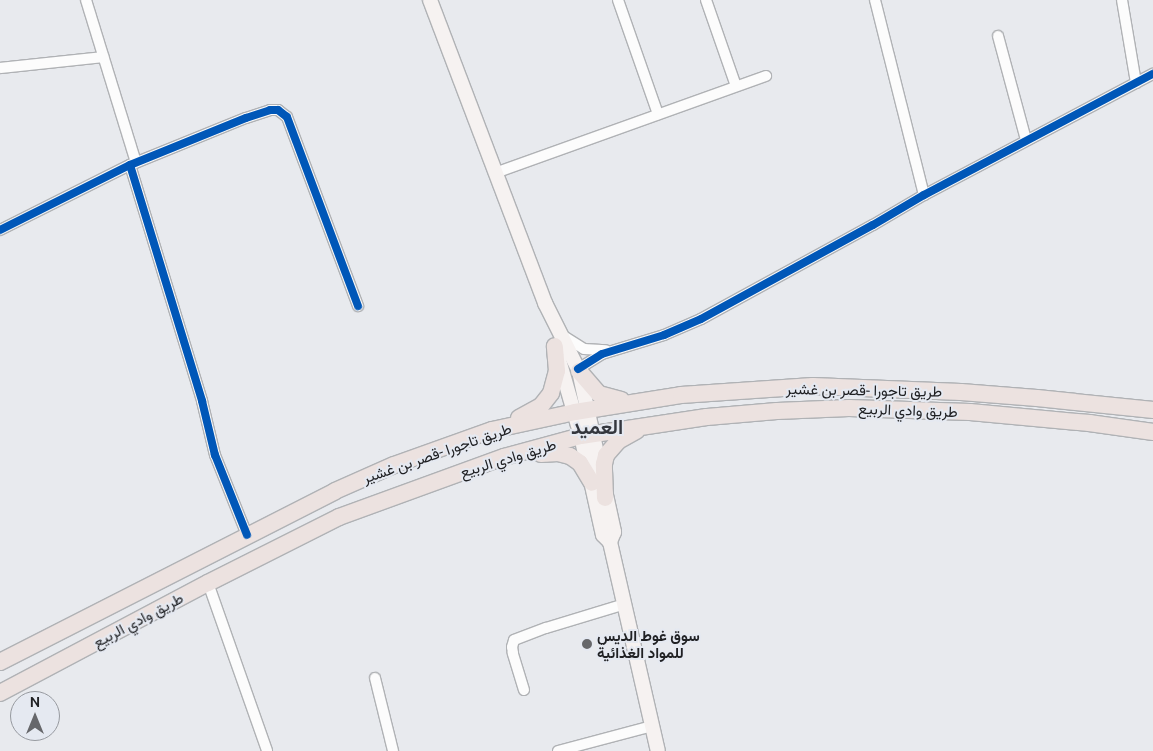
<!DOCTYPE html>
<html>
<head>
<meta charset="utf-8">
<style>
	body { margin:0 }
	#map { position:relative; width:1153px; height:751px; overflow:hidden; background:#e8eaee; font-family:Ubuntu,Vazirmatn,sans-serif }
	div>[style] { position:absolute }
	.roads { filter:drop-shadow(1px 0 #b0b2b5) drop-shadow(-1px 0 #b0b2b5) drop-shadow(0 1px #b0b2b5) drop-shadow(0 -1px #b0b2b5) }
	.minor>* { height:10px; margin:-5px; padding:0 5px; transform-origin:5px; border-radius:5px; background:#fcfcfc }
	.secondary>* { height:14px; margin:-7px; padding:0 7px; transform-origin:7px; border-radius:7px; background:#f6f2f1 }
	.trunk>* { height:16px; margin:-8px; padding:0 8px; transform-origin:8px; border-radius:8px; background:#ece2e0 }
	.cycleway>* { height:8px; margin:-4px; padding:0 4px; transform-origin:4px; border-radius:4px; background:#0057b8 }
	.dots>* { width:14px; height:14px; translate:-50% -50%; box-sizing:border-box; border:2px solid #e5e9f1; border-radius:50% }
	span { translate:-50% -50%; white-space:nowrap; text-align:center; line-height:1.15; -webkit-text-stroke:4px #e5e9f1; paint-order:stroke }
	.street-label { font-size:15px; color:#202124 }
	.poi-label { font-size:15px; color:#202124; font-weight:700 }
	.left { translate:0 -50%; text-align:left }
	.district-label { font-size:20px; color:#34373e; font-weight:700 }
	.north { position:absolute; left:10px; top:691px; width:50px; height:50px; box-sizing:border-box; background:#e5e9f1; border:1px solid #96999f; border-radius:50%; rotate:0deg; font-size:14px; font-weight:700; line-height:20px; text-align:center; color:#202124 }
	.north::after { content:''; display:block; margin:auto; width:18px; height:22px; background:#66676b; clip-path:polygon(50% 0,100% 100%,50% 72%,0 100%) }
</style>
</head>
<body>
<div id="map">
	<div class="roads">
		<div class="minor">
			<div style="left:86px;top:0;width:170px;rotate:72.9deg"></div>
			<div style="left:618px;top:0;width:121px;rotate:70.7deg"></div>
			<div style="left:706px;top:0;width:91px;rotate:70.8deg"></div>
			<div style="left:875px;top:0;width:201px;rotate:75.9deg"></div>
			<div style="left:1122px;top:0;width:84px;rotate:80.4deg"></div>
			<div style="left:998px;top:36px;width:108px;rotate:74.9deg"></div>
			<div style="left:0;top:68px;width:104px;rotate:-6.1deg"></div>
			<div style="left:130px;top:165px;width:247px;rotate:73deg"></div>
			<div style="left:202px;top:401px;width:56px;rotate:76.5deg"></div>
			<div style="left:215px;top:455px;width:86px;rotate:68.2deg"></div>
			<div style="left:495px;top:173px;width:288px;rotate:-19.7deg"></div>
			<div style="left:0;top:230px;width:145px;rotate:-26.6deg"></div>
			<div style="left:130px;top:165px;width:125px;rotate:-22.1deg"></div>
			<div style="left:246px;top:118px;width:25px;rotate:-18deg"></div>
			<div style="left:270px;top:110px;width:8px"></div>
			<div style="left:278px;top:110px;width:11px;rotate:38deg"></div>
			<div style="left:287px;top:117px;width:202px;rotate:69.4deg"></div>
			<div style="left:565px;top:337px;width:22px;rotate:32deg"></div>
			<div style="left:584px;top:349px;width:22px;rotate:3deg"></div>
			<div style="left:578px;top:369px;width:28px;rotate:-32deg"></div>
			<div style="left:602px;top:354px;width:65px;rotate:-17deg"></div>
			<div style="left:664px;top:335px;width:40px;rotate:-23.4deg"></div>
			<div style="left:701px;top:319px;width:196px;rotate:-28.7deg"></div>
			<div style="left:873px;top:225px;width:59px;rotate:-30.5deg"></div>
			<div style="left:924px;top:195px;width:259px;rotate:-27.9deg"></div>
			<div style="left:208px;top:583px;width:178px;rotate:70.6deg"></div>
			<div style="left:375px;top:678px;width:75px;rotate:76.1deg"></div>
			<div style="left:524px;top:690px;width:39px;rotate:-107deg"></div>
			<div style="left:513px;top:653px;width:6px;rotate:-99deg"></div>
			<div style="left:512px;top:647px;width:7px;rotate:-74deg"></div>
			<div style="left:514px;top:640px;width:34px;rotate:-21deg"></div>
			<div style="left:546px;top:628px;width:83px;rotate:-16.9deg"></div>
			<div style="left:558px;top:751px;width:97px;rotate:-14.9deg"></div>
		</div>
		<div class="secondary">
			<div style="left:430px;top:0;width:324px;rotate:69.2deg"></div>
			<div style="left:545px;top:303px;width:76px;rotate:63.4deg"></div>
			<div style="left:579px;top:371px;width:165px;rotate:77.7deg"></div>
			<div style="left:614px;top:532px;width:11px;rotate:112deg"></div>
			<div style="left:559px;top:360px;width:79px;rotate:73.9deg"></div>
			<div style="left:581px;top:436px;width:101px;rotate:77.5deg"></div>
			<div style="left:603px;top:535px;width:10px;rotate:45deg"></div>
			<div style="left:610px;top:542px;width:214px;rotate:77.1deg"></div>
		</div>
		<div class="trunk">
			<div style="left:579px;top:371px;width:30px;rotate:49deg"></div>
			<div style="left:599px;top:394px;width:23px;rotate:15deg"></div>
			<div style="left:519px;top:418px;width:25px;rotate:-29deg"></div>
			<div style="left:541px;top:406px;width:16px;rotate:-52deg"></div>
			<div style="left:551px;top:393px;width:23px;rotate:-75deg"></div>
			<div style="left:557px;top:371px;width:25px;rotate:-95deg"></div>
			<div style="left:541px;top:454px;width:17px;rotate:-3deg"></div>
			<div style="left:558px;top:453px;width:12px;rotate:14deg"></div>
			<div style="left:570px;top:456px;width:12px;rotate:35deg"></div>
			<div style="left:580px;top:463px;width:23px;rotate:59deg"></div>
			<div style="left:605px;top:498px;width:34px;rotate:-92deg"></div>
			<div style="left:604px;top:464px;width:9px;rotate:-77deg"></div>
			<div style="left:606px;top:455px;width:18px;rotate:-49deg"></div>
			<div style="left:618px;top:441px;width:21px;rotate:-29deg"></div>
			<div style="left:0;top:662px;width:376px;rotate:-27deg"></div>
			<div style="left:335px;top:491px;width:64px;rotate:-23.8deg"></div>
			<div style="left:394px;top:465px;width:104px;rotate:-19.7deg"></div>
			<div style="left:492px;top:430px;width:85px;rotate:-12.2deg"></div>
			<div style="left:575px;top:412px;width:107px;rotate:-9.1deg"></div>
			<div style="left:681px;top:395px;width:132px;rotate:-3.9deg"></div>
			<div style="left:813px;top:386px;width:148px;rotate:2.3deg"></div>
			<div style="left:961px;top:392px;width:76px;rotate:4.5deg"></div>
			<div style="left:1037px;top:398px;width:117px;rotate:5.9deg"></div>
			<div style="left:0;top:693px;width:235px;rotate:-27.9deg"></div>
			<div style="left:208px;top:583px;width:147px;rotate:-26.7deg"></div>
			<div style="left:339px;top:517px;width:176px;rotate:-20deg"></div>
			<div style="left:504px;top:457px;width:80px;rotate:-15.3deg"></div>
			<div style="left:581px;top:436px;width:127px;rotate:-8.6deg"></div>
			<div style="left:707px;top:417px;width:70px;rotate:-4.9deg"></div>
			<div style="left:777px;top:411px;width:72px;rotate:-2.4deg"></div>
			<div style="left:849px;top:408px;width:121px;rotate:1.9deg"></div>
			<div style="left:970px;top:412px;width:120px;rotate:5.3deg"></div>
			<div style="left:1089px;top:423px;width:65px;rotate:8deg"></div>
		</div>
	</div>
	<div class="cycleway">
		<div style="left:130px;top:165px;width:247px;rotate:73deg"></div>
		<div style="left:202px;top:401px;width:56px;rotate:76.5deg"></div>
		<div style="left:215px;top:455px;width:86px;rotate:68.2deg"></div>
		<div style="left:0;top:230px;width:145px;rotate:-26.6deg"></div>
		<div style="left:130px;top:165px;width:125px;rotate:-22.1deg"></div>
		<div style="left:246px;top:118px;width:25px;rotate:-18deg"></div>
		<div style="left:270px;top:110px;width:8px"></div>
		<div style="left:278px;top:110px;width:11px;rotate:38deg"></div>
		<div style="left:287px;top:117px;width:202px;rotate:69.4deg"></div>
		<div style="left:578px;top:369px;width:28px;rotate:-32deg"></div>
		<div style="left:602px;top:354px;width:65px;rotate:-17deg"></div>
		<div style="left:664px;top:335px;width:40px;rotate:-23.4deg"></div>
		<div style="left:701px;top:319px;width:196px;rotate:-28.7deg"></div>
		<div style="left:873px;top:225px;width:59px;rotate:-30.5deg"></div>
		<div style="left:924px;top:195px;width:259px;rotate:-27.9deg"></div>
	</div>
	<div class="dots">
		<div style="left:587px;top:644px;background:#66676b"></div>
	</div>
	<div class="street-label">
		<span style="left:864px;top:390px;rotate:1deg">طريق تاجورا -قصر بن غشير</span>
		<span style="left:908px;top:410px;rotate:2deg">طريق وادي الربيع</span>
		<span style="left:437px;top:453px;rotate:-19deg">طريق تاجورا -قصر بن غشير</span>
		<span style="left:508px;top:458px;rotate:-17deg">طريق وادي الربيع</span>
		<span style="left:138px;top:620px;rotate:-28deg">طريق وادي الربيع</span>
	</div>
	<div class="poi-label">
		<span class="left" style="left:597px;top:644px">سوق غوط الديس<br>للمواد الغذائية</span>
	</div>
	<div class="district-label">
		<span style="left:597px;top:426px">العميد</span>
	</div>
	<div class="north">N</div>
</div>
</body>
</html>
